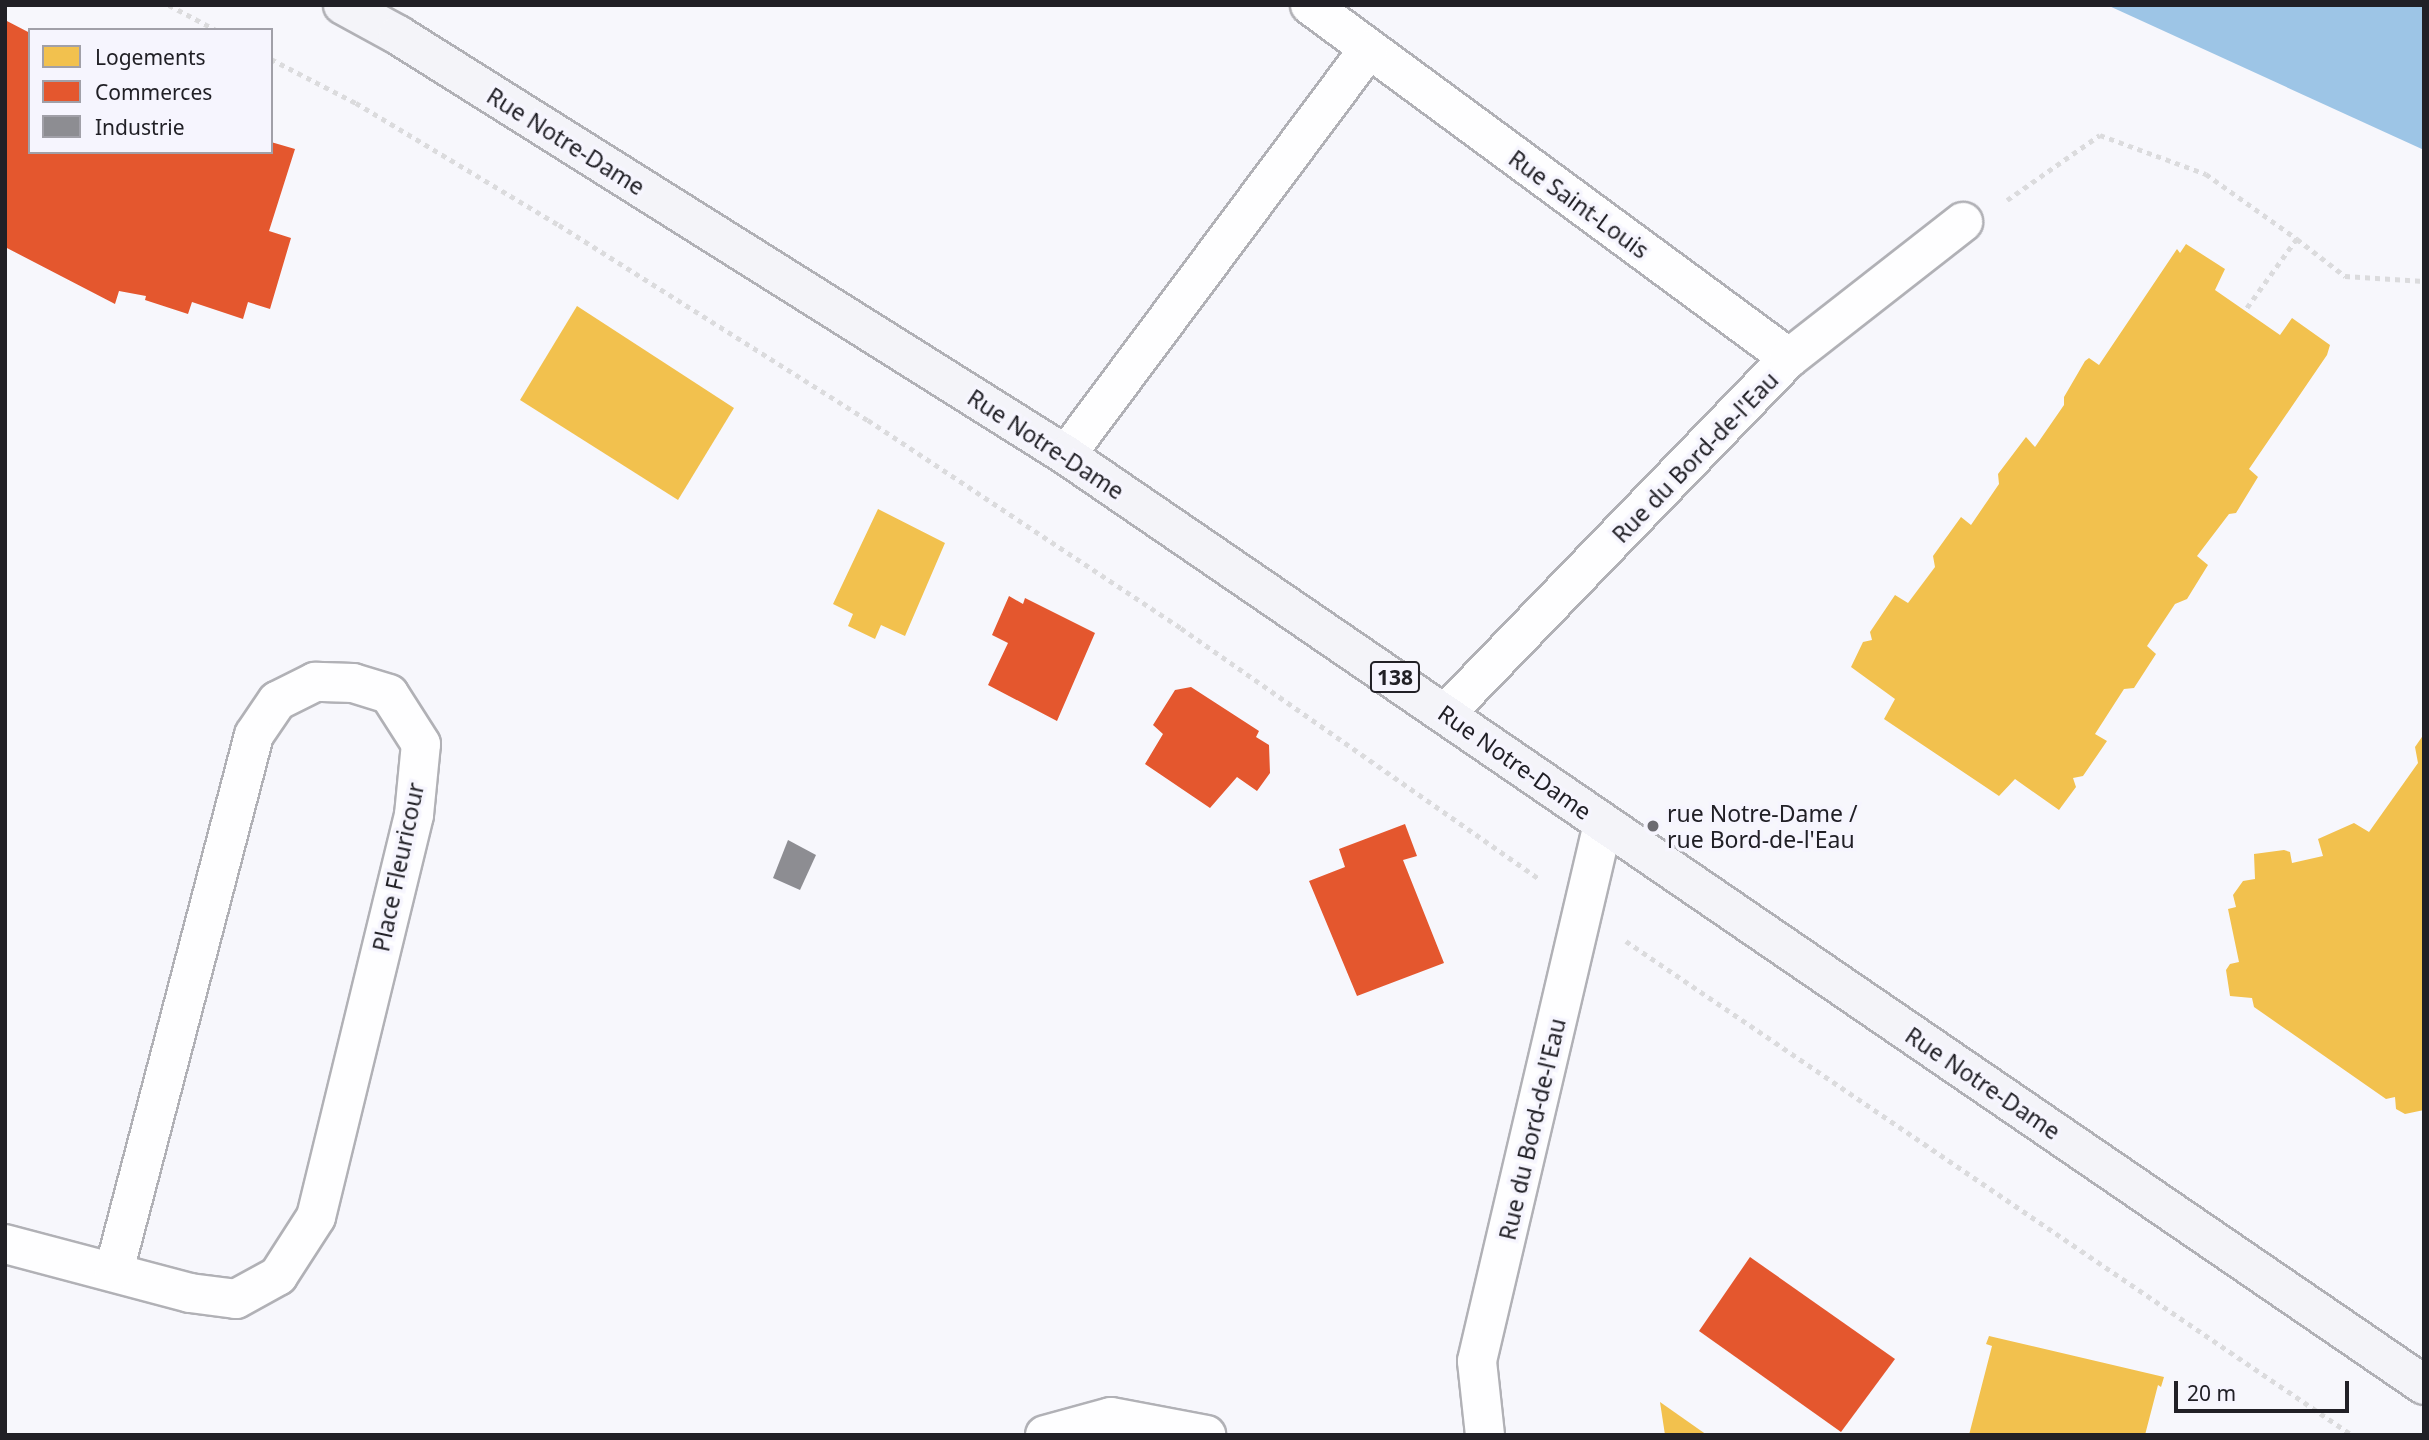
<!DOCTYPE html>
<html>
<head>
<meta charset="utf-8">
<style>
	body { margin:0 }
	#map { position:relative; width:2429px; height:1440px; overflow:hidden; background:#f7f7fc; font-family:"Noto Sans",sans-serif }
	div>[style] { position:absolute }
	.water>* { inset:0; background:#9dc5e6 }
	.homes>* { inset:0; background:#f2c14e }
	.shops>* { inset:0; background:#e4572e }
	.industry>* { inset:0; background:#8d8d92 }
	.path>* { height:4.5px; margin-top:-2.25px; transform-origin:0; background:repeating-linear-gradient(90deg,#dbdbdd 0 5px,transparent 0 10px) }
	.roads { filter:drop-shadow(2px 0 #b1b1b6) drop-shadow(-2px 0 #b1b1b6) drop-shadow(0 2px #b1b1b6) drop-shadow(0 -2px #b1b1b6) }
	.minor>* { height:38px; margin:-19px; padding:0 19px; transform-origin:19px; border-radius:19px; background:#fefeff }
	.major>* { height:38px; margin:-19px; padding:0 19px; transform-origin:19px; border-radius:19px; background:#f4f4f9 }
	.dots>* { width:19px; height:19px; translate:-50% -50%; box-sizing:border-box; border:4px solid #f6f5fe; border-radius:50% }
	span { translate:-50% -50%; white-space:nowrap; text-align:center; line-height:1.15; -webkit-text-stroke:7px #f6f5fe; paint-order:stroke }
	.shield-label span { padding:2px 5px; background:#f6f5fe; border:2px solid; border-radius:5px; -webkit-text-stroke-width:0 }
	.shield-label { font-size:21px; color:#212026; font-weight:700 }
	.street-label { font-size:23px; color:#212026 }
	.poi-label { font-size:23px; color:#212026 }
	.left { translate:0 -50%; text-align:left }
	.frame { position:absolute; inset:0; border:7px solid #212026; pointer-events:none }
	.legend { position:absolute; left:28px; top:28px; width:245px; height:126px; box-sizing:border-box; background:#f6f5fe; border:2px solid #a1a0a8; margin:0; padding:9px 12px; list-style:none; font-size:21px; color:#212026 }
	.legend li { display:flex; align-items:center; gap:14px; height:35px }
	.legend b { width:35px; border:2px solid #a1a0a8 }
	.scale { position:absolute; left:2174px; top:1381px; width:175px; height:32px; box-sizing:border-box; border:4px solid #212026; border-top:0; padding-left:9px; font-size:21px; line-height:24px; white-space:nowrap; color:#212026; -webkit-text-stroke:5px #f6f5fe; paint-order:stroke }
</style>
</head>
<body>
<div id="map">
	<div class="water">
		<div style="clip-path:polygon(2107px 5px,2424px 5px,2424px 150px)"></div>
	</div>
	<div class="homes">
		<div style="clip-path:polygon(2186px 244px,2225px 269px,2215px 290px,2280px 335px,2292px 318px,2330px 345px,2327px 355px,2249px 469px,2258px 477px,2236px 513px,2229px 514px,2197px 556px,2208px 565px,2187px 599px,2175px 604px,2147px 646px,2156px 654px,2134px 688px,2124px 689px,2095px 734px,2107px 741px,2083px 776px,2073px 778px,2076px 787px,2059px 810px,2015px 779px,1999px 796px,1884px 719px,1895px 699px,1851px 667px,1863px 642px,1872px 640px,1870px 632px,1895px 595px,1908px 603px,1935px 567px,1933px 556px,1961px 517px,1971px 525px,1999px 484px,1998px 474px,2026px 437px,2035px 447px,2064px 405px,2064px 397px,2085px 361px,2089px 358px,2099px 365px,2177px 249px,2180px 253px)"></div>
		<div style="clip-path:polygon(577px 306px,734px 408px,678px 500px,520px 400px)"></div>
		<div style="clip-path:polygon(878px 509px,945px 543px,905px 636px,881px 625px,875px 639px,848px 626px,853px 614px,833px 604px)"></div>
		<div style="clip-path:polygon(2424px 734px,2424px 1110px,2405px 1114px,2396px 1109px,2395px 1097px,2386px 1099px,2254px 1007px,2252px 998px,2230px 996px,2226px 970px,2230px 964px,2239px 962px,2228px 909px,2236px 907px,2233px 895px,2243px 881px,2255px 879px,2254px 854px,2284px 850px,2290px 852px,2292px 863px,2323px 856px,2318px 839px,2354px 823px,2369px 832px,2418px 763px,2415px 747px)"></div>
		<div style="clip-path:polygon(1989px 1336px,2164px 1377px,2161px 1387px,2158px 1385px,2145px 1435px,1969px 1435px,1992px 1346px,1986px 1344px)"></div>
		<div style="clip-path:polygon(1660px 1402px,1707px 1435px,1665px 1435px)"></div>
	</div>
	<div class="shops">
		<div style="clip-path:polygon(5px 20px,30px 33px,30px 152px,271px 152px,271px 142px,295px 149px,269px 231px,291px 238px,270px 309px,248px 302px,243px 319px,192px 302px,188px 314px,145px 300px,146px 296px,119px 291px,115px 304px,5px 247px)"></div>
		<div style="clip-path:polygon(1009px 596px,1023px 604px,1025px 598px,1095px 633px,1057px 721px,988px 685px,1008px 643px,992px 635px)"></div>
		<div style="clip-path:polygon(1191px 687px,1259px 731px,1256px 737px,1269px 745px,1270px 773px,1257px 791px,1237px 777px,1210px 808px,1145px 764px,1163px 734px,1153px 725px,1175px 690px)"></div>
		<div style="clip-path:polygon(1405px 824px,1417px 856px,1403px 860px,1444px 963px,1357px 996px,1309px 881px,1345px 867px,1339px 849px)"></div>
		<div style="clip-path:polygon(1750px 1257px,1895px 1359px,1841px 1432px,1699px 1331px)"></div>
	</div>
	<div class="industry">
		<div style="clip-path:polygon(788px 840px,816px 855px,800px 890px,773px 878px)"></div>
	</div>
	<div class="path">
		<div style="left:169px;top:5px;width:53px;rotate:28deg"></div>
		<div style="left:271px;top:59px;width:96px;rotate:27.4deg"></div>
		<div style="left:356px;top:103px;width:237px;rotate:31deg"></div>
		<div style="left:559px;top:225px;width:365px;rotate:32.3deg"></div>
		<div style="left:868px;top:420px;width:376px;rotate:33.6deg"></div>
		<div style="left:1181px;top:628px;width:438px;rotate:35deg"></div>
		<div style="left:2007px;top:200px;width:113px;rotate:-35deg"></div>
		<div style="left:2100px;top:135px;width:113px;rotate:20.2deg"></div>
		<div style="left:2206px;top:174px;width:112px;rotate:35.5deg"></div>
		<div style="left:2297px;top:239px;width:89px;rotate:125.8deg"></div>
		<div style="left:2297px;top:239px;width:61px;rotate:37.6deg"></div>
		<div style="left:2345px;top:276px;width:79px;rotate:3.6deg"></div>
		<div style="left:1626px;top:941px;width:878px;rotate:34.23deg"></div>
	</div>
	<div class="roads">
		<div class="minor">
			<div style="left:1310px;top:5px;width:595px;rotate:36.39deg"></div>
			<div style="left:1066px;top:455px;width:505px;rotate:-53.29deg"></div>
			<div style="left:1446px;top:713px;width:494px;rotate:-46deg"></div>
			<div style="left:1789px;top:358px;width:221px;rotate:-38deg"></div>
			<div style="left:5px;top:1244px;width:191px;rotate:14.8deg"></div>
			<div style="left:190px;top:1293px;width:46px;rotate:7.4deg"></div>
			<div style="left:236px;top:1299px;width:48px;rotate:-28.7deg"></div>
			<div style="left:278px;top:1276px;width:70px;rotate:-57.2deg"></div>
			<div style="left:316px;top:1217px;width:414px;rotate:-76.3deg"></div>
			<div style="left:414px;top:815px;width:71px;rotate:-84.4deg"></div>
			<div style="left:421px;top:744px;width:59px;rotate:-122.6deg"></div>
			<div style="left:389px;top:694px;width:38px;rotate:-163deg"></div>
			<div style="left:353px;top:683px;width:38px;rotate:-178deg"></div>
			<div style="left:315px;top:682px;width:42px;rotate:153.4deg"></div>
			<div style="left:277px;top:701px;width:41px;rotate:124.1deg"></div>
			<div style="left:254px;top:735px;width:554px;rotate:104.64deg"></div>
			<div style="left:1045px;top:1435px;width:68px;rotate:-15.3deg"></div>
			<div style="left:1111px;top:1417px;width:97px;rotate:10.7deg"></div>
			<div style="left:1485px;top:1435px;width:74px;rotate:-96.2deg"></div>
			<div style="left:1477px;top:1361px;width:552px;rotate:-76.8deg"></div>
		</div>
		<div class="major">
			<div style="left:343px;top:5px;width:63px;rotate:28.6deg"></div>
			<div style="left:398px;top:35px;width:789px;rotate:32.16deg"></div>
			<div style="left:1066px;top:455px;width:1646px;rotate:34.4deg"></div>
		</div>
	</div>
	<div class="dots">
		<div style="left:1653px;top:826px;background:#6c6b71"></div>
	</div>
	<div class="shield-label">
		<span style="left:1395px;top:677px">138</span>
	</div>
	<div class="street-label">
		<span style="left:566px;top:141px;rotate:32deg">Rue Notre-Dame</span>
		<span style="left:1579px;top:204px;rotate:36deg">Rue Saint-Louis</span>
		<span style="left:1046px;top:444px;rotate:33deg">Rue Notre-Dame</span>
		<span style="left:1695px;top:457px;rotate:-46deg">Rue du Bord-de-l'Eau</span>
		<span style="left:1515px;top:762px;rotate:35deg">Rue Notre-Dame</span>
		<span style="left:398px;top:867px;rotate:-78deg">Place Fleuricour</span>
		<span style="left:1983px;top:1083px;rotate:34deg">Rue Notre-Dame</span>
		<span style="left:1532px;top:1129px;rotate:-77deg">Rue du Bord-de-l'Eau</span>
	</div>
	<div class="poi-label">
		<span class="left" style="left:1667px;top:826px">rue Notre-Dame /<br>rue Bord-de-l'Eau</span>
	</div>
	<div class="frame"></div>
	<ul class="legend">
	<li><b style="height:19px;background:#f2c14e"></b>Logements</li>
	<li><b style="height:19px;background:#e4572e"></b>Commerces</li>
	<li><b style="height:19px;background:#8d8d92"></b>Industrie</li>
	</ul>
	<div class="scale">20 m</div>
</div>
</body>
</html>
